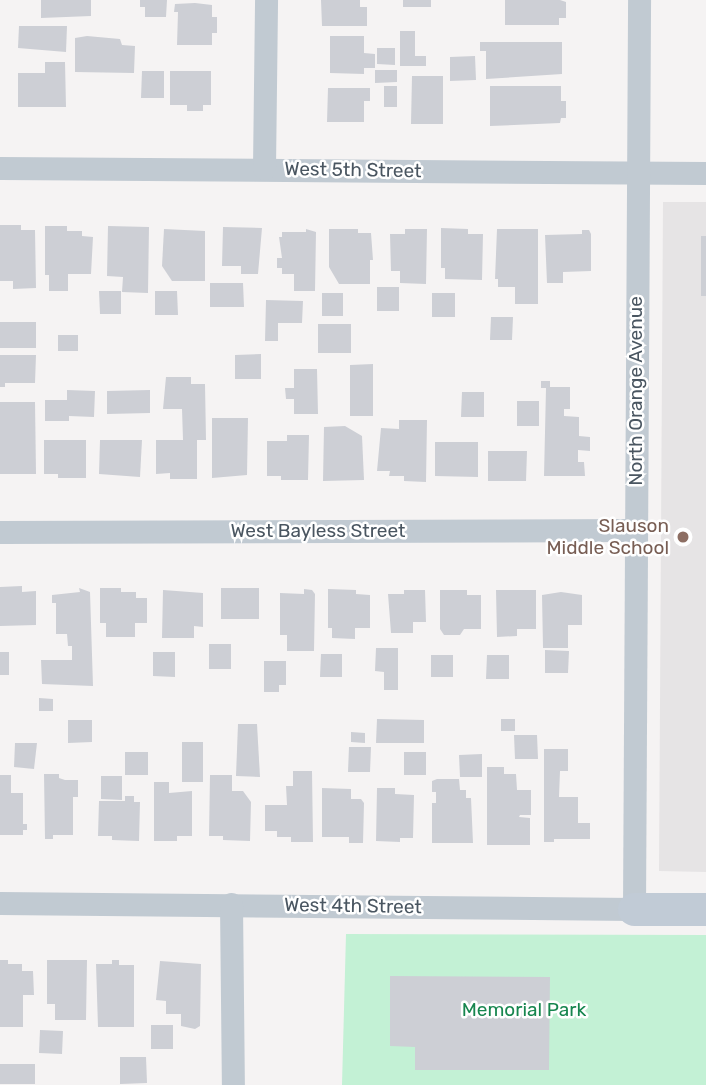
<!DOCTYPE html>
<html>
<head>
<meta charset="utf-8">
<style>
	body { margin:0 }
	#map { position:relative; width:706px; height:1085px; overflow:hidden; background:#f5f3f3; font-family:Rubik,sans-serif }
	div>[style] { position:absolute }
	.education>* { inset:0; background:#e6e4e5 }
	.green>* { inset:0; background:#c3f1d5 }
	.building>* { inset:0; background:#cdcfd5 }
	.street>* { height:23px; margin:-11.5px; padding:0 11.5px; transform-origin:11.5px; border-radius:11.5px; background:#c1cad2 }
	.secondary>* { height:33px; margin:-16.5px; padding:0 16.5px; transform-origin:16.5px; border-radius:16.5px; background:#c1cbd6 }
	.dots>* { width:19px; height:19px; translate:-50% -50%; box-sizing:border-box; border:4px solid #fff; border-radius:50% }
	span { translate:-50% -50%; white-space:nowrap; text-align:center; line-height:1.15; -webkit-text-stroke:5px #fff; paint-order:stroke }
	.street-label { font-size:19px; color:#4a5661 }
	.education-label { font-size:19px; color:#785e54 }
	.right { translate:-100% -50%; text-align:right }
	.park-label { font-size:19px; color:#17864f }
</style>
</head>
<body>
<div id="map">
	<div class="education">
		<div style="clip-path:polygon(663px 202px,706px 202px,706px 872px,659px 871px)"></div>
	</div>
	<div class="green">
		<div style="clip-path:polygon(346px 934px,706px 935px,706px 1085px,342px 1085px)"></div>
	</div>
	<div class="building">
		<div style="clip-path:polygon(41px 0,91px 0,91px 16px,41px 18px)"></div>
		<div style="clip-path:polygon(140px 0,167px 0,166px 17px,145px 17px,145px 7px,140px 7px)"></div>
		<div style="clip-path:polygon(321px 0,360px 0,360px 7px,367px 7px,367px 26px,322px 26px)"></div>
		<div style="clip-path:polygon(403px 0,431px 0,431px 7px,403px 7px)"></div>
		<div style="clip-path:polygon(505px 0,560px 0,566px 2px,566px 18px,559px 18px,559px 25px,505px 25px)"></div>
		<div style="clip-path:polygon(195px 3px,212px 5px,212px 17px,217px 17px,217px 33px,212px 33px,212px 45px,177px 45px,178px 12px,174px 12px,175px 4px)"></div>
		<div style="clip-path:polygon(19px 26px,67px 26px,66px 52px,18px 48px)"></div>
		<div style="clip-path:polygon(400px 31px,415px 31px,415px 56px,426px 56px,426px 66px,400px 66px)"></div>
		<div style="clip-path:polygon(87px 36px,120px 39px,122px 45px,135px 46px,134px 73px,75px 72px,75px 38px)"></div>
		<div style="clip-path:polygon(330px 36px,364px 36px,364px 53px,375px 54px,375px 68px,364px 68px,364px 74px,330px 73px)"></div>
		<div style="clip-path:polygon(480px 42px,562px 42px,562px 74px,486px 79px,486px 51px,480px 51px)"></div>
		<div style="clip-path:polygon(377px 48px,395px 48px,395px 65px,377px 64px)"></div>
		<div style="clip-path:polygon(475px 56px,476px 80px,450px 81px,450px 57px)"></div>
		<div style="clip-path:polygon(45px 62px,65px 62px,66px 107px,18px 107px,18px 73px,45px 73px)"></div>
		<div style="clip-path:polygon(375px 70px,397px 70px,397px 82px,375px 83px)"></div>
		<div style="clip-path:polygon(142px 71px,164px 71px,164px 98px,141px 98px)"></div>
		<div style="clip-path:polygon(170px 71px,211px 71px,211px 105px,203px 105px,203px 111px,187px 111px,187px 105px,170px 105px)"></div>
		<div style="clip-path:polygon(412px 76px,443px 76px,443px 124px,411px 124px)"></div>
		<div style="clip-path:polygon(384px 86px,397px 86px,397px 107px,384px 107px)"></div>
		<div style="clip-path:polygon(490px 86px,561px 86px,561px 101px,566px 101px,566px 118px,561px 118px,560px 123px,490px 126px)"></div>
		<div style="clip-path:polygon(328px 88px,370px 88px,370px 101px,364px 101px,364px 122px,327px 122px)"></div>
		<div style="clip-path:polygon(0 225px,21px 225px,21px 230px,35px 230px,36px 288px,13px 289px,13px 281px,0 281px)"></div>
		<div style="clip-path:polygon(45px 226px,67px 226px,67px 231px,82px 231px,82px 236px,93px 237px,91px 274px,68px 274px,68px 291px,49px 291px,49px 275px,45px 275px)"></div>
		<div style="clip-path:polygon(108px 226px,149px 227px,148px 293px,122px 292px,123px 277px,107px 276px)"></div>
		<div style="clip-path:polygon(223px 227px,262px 228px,258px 274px,241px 274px,241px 266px,222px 266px)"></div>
		<div style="clip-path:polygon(441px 228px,468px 229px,468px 234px,483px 234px,482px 280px,445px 279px,445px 268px,441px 268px)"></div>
		<div style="clip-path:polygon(164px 229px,205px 231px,205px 281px,172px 281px,162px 266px)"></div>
		<div style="clip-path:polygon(306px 229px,316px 232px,315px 291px,294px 291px,294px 274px,282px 274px,282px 268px,277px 268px,277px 258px,282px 258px,279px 237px,282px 237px,282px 232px,306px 232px)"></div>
		<div style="clip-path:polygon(329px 229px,358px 229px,358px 233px,371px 233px,373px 260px,370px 260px,370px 284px,339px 284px,329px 267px)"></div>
		<div style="clip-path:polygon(405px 229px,427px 229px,426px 284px,400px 283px,400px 271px,391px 271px,390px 234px,405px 234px)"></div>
		<div style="clip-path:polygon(497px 229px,538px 229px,538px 304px,515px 304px,515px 287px,498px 287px,498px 279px,495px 279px)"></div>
		<div style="clip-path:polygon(582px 230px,589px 230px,591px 234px,591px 271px,563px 272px,563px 283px,547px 283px,545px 235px,582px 234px)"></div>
		<div style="clip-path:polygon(701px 236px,706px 236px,706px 296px,701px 296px)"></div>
		<div style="clip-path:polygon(210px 283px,243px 283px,244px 307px,210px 307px)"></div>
		<div style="clip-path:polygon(377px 287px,399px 287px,399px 311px,377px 311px)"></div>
		<div style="clip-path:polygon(99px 291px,121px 291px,121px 314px,100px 314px)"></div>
		<div style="clip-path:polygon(155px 291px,177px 291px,178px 315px,155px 315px)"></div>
		<div style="clip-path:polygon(322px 293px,343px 293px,343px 316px,322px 316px)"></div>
		<div style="clip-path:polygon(432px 293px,455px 293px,455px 317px,432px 317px)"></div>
		<div style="clip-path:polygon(266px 300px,303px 301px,302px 323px,278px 323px,278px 341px,265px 341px)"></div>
		<div style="clip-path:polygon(491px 317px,513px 317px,512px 340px,490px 340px)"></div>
		<div style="clip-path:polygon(0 322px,36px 322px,36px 348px,0 348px)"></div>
		<div style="clip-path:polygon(318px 324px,351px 324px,351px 353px,318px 353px)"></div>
		<div style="clip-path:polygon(58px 335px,78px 335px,78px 351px,58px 351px)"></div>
		<div style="clip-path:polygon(261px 354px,261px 379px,235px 379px,235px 355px)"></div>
		<div style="clip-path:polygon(0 355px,36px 355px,35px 383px,5px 383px,5px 387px,0 387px)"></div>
		<div style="clip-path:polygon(373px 364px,373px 416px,350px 416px,350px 365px)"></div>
		<div style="clip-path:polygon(294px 369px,317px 369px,318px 414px,294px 414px,294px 399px,286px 399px,285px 388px,294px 388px)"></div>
		<div style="clip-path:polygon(166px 377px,191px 377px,191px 384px,205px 384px,206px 440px,197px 440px,197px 479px,170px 479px,170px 473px,156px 474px,156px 440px,183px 440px,182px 409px,163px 409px)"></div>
		<div style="clip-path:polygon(541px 381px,550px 381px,550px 387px,570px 387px,570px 409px,564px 409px,564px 416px,579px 417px,579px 436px,590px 437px,590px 451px,578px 450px,578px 462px,584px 462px,585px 476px,544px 476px,546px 388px,541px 388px)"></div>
		<div style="clip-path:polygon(67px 390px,95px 391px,94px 417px,69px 416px,69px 421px,45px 421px,45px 400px,67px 400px)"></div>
		<div style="clip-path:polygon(150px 390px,150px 413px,107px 414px,107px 391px)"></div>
		<div style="clip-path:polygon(462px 392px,484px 392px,484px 417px,461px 417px)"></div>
		<div style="clip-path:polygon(517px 401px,539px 401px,539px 426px,517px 426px)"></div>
		<div style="clip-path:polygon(0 402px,35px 402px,36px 474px,0 474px)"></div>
		<div style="clip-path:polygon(212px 418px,248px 418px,247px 475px,212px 478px)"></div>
		<div style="clip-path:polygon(399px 420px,427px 420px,426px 482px,404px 481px,404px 476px,389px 476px,390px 471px,377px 471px,381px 428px,399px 429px)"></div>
		<div style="clip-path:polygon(345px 426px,362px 436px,364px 480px,323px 481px,324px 427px)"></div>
		<div style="clip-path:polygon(287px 435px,309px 435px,308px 480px,281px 480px,281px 476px,267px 476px,267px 441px,287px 441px)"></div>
		<div style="clip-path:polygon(44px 440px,86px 440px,86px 478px,58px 478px,58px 474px,44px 474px)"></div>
		<div style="clip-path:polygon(100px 440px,142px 440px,140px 477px,99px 474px)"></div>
		<div style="clip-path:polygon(435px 442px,478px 442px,478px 477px,435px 476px)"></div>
		<div style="clip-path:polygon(488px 451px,527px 451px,526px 481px,488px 481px)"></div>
		<div style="clip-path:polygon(22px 586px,22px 592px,36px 591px,36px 625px,0 626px,0 587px)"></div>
		<div style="clip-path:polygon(79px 588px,90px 592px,93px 686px,42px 684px,41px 660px,72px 660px,72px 646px,68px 646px,67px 634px,56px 634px,56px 603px,52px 603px,52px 595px,80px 592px)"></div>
		<div style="clip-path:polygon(100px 588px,121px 588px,121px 592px,136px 592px,136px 598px,147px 598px,147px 623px,135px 623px,135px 637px,106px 637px,106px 623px,100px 623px)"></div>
		<div style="clip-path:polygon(221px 588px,259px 588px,259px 619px,221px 619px)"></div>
		<div style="clip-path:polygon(304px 589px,312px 590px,315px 594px,314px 651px,287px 651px,287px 635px,280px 635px,280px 593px,304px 594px)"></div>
		<div style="clip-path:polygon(328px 589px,356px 590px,356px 594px,370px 595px,370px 628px,355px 628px,355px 639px,332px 638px,332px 628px,328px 628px)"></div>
		<div style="clip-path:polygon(163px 590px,203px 593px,203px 627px,194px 626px,194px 638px,162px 638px)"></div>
		<div style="clip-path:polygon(404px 590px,425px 590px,426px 622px,413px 622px,413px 633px,391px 633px,388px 594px,404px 594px)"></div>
		<div style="clip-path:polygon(440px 590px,467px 590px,467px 595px,481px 595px,481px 629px,464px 629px,460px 635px,444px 635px,440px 629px)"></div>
		<div style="clip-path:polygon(496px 590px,536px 590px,536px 629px,517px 629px,517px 636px,497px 637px)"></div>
		<div style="clip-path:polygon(561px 592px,582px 595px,582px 625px,568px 625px,568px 648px,543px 648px,542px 595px)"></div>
		<div style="clip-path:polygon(209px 644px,231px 644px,231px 669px,209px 669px)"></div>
		<div style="clip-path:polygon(376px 648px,398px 648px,398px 690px,384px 690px,384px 672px,375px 671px)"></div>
		<div style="clip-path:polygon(545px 650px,569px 651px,568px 673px,545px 673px)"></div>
		<div style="clip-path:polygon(0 652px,9px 652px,9px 675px,0 675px)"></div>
		<div style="clip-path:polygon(153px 652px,175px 652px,175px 677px,153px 676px)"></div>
		<div style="clip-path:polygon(321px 654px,342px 654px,342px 677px,320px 677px)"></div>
		<div style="clip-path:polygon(431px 655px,453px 655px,453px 677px,431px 677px)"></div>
		<div style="clip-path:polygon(487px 655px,509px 655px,509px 679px,486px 679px)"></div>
		<div style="clip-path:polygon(264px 661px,286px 661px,286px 685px,279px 685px,279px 692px,264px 692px)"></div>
		<div style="clip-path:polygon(39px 698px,53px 699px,53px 711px,39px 711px)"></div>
		<div style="clip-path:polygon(377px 719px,424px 720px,424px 743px,376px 743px)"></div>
		<div style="clip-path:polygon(501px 719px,515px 719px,515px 731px,501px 731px)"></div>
		<div style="clip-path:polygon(68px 720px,92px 720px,92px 742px,68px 743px)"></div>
		<div style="clip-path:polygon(238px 724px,257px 724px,260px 777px,236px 776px)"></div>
		<div style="clip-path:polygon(351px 732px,365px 733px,365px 743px,351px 742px)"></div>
		<div style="clip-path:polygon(514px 735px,537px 735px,538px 759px,515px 759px)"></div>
		<div style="clip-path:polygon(182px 742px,203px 742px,203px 782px,182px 782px)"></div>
		<div style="clip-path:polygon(15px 743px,37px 743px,34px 769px,14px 767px)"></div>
		<div style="clip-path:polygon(349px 747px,371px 747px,370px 772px,348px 772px)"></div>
		<div style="clip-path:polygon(544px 749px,568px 749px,568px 771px,560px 771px,559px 797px,578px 797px,578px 823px,590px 823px,590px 839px,554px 839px,554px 842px,544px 842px)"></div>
		<div style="clip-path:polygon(125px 752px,148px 752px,148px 775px,125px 775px)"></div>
		<div style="clip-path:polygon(404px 752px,426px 752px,426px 775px,404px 775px)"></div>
		<div style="clip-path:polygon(482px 754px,482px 777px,460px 777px,459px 755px)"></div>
		<div style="clip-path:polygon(487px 767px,504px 767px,504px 774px,516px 774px,517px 790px,531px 790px,531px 815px,520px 815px,519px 817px,530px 818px,530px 845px,487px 845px)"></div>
		<div style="clip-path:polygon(293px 771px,312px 771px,313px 842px,291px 842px,291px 837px,277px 837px,277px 831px,265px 831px,265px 805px,287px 805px,286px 786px,293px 786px)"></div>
		<div style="clip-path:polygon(44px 774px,59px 774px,59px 778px,65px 780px,78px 780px,78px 797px,73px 797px,73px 835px,53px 835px,53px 839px,45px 839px)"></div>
		<div style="clip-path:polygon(0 775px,11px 775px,11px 793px,23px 793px,23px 824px,27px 824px,27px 830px,23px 830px,23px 835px,0 835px)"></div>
		<div style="clip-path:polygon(210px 775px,232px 775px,232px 791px,243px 791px,251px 802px,250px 841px,223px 840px,223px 836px,209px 836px)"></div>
		<div style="clip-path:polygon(101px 776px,122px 776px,122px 800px,101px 799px)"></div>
		<div style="clip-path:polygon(437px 779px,459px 779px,460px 790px,466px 790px,466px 798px,471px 798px,473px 843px,432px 843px,432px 803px,436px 803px,436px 792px,432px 792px,432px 781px)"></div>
		<div style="clip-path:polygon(154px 782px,169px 782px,169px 793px,192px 791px,192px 836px,177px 836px,177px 841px,154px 841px)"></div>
		<div style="clip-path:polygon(322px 788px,351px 789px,351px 799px,361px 799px,364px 803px,363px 843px,349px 843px,349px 837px,322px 837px)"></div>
		<div style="clip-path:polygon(377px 788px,395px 788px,395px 794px,414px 795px,413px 838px,400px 838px,400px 842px,376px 841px)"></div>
		<div style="clip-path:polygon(125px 796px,134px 796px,134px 802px,140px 802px,139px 841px,112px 840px,112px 836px,98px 836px,99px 801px,125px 801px)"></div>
		<div style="clip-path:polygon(0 960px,8px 960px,8px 964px,22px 964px,22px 971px,33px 971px,34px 995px,23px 995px,23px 1027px,0 1027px)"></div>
		<div style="clip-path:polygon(47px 960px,87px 960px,86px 1020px,55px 1020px,55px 1004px,47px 1004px)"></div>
		<div style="clip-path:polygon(112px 960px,119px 960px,119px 965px,134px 965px,134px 1027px,98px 1027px,96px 964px,112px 964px)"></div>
		<div style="clip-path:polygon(160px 961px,201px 964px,200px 1026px,195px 1029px,181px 1026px,181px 1014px,166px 1014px,166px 1001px,156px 1000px)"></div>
		<div style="clip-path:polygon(390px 976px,550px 977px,549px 1070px,415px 1070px,415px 1047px,390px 1046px)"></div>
		<div style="clip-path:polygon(151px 1025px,173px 1025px,173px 1049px,151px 1049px)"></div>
		<div style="clip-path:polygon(40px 1030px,63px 1031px,62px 1054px,39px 1053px)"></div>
		<div style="clip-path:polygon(120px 1057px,146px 1057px,147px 1083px,120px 1084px)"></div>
		<div style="clip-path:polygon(0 1064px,35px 1064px,35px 1084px,0 1084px)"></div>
	</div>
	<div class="street">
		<div style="left:0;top:168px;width:706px;rotate:0.41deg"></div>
		<div style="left:264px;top:168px;width:168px;rotate:-89.3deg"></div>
		<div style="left:0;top:532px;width:636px;rotate:-0.18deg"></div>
		<div style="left:0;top:903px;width:634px;rotate:0.54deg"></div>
		<div style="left:634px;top:909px;width:909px;rotate:-89.68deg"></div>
		<div style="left:231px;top:904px;width:181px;rotate:89.4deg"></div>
	</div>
	<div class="secondary">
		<div style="left:634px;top:909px;width:72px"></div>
	</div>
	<div class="dots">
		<div style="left:683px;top:537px;background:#8d6e63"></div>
	</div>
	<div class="street-label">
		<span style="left:353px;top:170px;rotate:1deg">West 5th Street</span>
		<span style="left:636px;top:391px;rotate:-90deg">North Orange Avenue</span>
		<span style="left:318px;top:531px">West Bayless Street</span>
		<span style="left:353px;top:906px;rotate:1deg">West 4th Street</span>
	</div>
	<div class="education-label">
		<span class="right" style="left:669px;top:537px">Slauson<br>Middle School</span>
	</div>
	<div class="park-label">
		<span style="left:524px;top:1010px">Memorial Park</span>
	</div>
</div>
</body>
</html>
